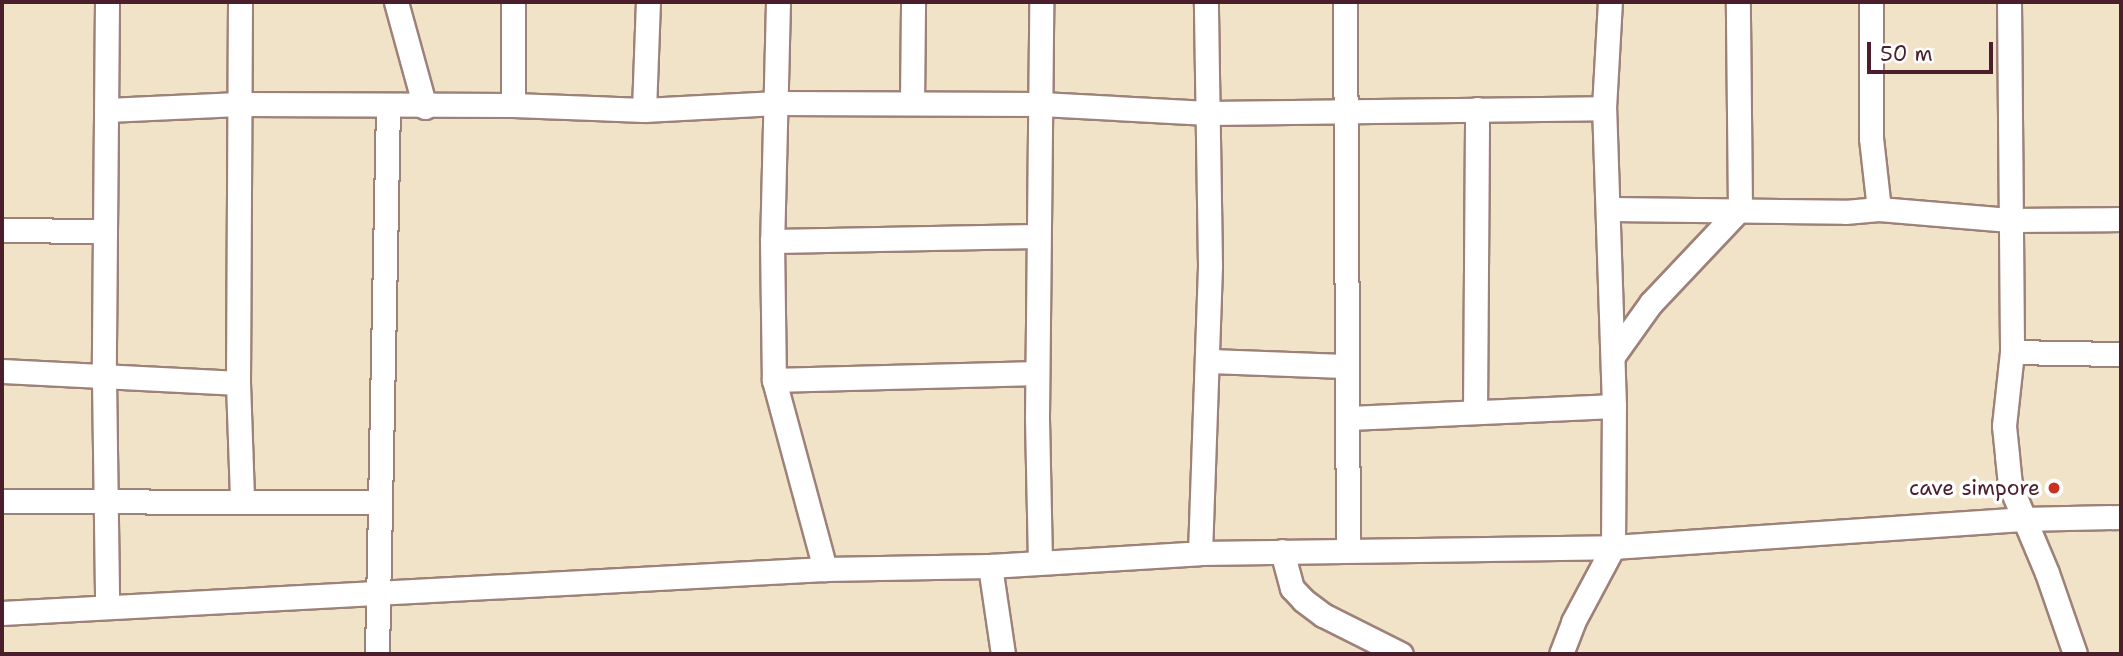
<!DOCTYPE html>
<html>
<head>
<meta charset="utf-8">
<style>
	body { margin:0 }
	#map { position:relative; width:2123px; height:656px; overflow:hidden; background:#f1e3c7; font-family:"Shantell Sans",sans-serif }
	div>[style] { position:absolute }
	.roads { filter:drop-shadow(2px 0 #9e8179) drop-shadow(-2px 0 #9e8179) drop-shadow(0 2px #9e8179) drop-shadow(0 -2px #9e8179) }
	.minor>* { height:23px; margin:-11.5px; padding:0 11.5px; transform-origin:11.5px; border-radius:11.5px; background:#fff }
	.dots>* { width:19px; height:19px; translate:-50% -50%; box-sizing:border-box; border:4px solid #fff; border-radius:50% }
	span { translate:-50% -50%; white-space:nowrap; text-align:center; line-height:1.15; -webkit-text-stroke:7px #fff; paint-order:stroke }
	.poi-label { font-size:21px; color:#4a1f2b }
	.right { translate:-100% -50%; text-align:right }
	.frame { position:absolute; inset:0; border:4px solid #4a1f2b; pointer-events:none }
	.scale { position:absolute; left:1867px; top:42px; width:126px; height:32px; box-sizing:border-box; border:4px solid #4a1f2b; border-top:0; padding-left:9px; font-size:21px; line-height:24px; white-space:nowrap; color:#4a1f2b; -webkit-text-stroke:5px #fff; paint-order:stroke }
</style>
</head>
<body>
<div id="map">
	<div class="roads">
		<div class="minor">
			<div style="left:107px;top:2px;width:376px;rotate:90.5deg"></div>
			<div style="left:104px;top:378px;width:229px;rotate:89.2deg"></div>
			<div style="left:240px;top:2px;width:381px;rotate:90.3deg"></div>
			<div style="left:238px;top:383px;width:116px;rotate:88deg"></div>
			<div style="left:396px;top:2px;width:109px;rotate:74.6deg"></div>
			<div style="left:778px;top:2px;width:239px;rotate:91.4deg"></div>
			<div style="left:772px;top:241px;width:139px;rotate:89.2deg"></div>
			<div style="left:774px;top:380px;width:196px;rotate:74.9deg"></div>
			<div style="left:1345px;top:2px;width:548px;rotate:89.69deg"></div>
			<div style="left:1871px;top:2px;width:136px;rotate:90deg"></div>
			<div style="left:1871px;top:138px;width:71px;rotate:83.6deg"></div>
			<div style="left:2009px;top:2px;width:350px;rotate:89.5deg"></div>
			<div style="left:2012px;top:352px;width:74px;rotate:96.2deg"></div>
			<div style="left:2004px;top:426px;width:30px;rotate:84deg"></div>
			<div style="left:2007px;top:456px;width:29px;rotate:84deg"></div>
			<div style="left:2010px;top:485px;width:95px;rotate:67.2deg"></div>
			<div style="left:2047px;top:573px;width:86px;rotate:70.9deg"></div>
			<div style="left:912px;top:103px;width:101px;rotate:-89.4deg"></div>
			<div style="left:513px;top:105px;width:103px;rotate:-90deg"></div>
			<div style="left:107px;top:110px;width:132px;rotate:-2.6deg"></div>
			<div style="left:239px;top:104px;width:274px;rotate:0.2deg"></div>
			<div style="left:513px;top:105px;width:131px;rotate:2.2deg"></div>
			<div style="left:644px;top:110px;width:133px;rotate:-3deg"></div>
			<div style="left:777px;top:103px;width:264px;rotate:0.2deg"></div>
			<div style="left:1041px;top:104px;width:167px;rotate:3.1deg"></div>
			<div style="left:1208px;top:113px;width:396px;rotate:-0.7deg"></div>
			<div style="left:644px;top:110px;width:108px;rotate:-87.9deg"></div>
			<div style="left:1610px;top:209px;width:235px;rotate:0.7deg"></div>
			<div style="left:1845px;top:212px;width:34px;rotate:-5deg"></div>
			<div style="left:1879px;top:209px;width:131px;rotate:4.8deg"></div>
			<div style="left:2010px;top:220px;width:111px;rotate:-0.5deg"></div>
			<div style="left:2px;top:230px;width:103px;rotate:0.6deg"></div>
			<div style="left:772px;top:241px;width:266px;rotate:-1.1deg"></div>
			<div style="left:2012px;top:352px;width:109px;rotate:1.1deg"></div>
			<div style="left:1613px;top:356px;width:65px;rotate:-54.4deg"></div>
			<div style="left:1651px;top:303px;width:129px;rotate:-46.6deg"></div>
			<div style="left:1740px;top:209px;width:207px;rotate:-90.6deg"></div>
			<div style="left:1208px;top:361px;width:138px;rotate:2.1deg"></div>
			<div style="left:2px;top:371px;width:236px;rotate:2.9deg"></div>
			<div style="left:774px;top:380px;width:263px;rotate:-1.5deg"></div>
			<div style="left:1475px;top:412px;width:303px;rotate:-89.6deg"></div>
			<div style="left:1350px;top:418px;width:264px;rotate:-2.6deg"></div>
			<div style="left:2px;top:501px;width:376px;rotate:0.2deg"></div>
			<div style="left:1282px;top:551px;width:38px;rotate:75deg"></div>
			<div style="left:1292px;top:588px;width:16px;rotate:47deg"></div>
			<div style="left:1303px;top:600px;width:25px;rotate:37deg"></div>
			<div style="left:1323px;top:615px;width:87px;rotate:26.6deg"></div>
			<div style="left:1200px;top:553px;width:288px;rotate:-88deg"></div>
			<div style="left:1210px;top:265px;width:263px;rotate:-90.9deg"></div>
			<div style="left:1040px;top:562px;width:145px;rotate:-91.2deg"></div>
			<div style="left:1037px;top:417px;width:415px;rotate:-89.4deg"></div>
			<div style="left:990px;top:566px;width:89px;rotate:81.6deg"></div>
			<div style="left:2px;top:613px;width:824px;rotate:-3.06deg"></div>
			<div style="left:825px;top:569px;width:165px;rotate:-1deg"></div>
			<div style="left:990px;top:566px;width:210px;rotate:-3.5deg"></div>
			<div style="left:1200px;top:553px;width:413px;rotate:-0.8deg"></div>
			<div style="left:1613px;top:547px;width:410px;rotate:-3.9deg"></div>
			<div style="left:2022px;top:519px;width:99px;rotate:-1.2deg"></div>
			<div style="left:377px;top:654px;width:549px;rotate:-88.85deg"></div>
			<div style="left:1561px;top:654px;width:34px;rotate:-69deg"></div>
			<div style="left:1573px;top:622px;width:85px;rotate:-61.9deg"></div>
			<div style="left:1613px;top:547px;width:141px;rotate:-89.6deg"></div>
			<div style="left:1614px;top:406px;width:298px;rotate:-91.9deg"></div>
			<div style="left:1604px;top:108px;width:106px;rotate:-86.8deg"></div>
		</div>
	</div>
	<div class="dots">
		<div style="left:2054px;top:488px;background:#c8321e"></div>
	</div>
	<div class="poi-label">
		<span class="right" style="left:2040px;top:488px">cave simpore</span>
	</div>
	<div class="frame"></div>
	<div class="scale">50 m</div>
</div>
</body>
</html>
